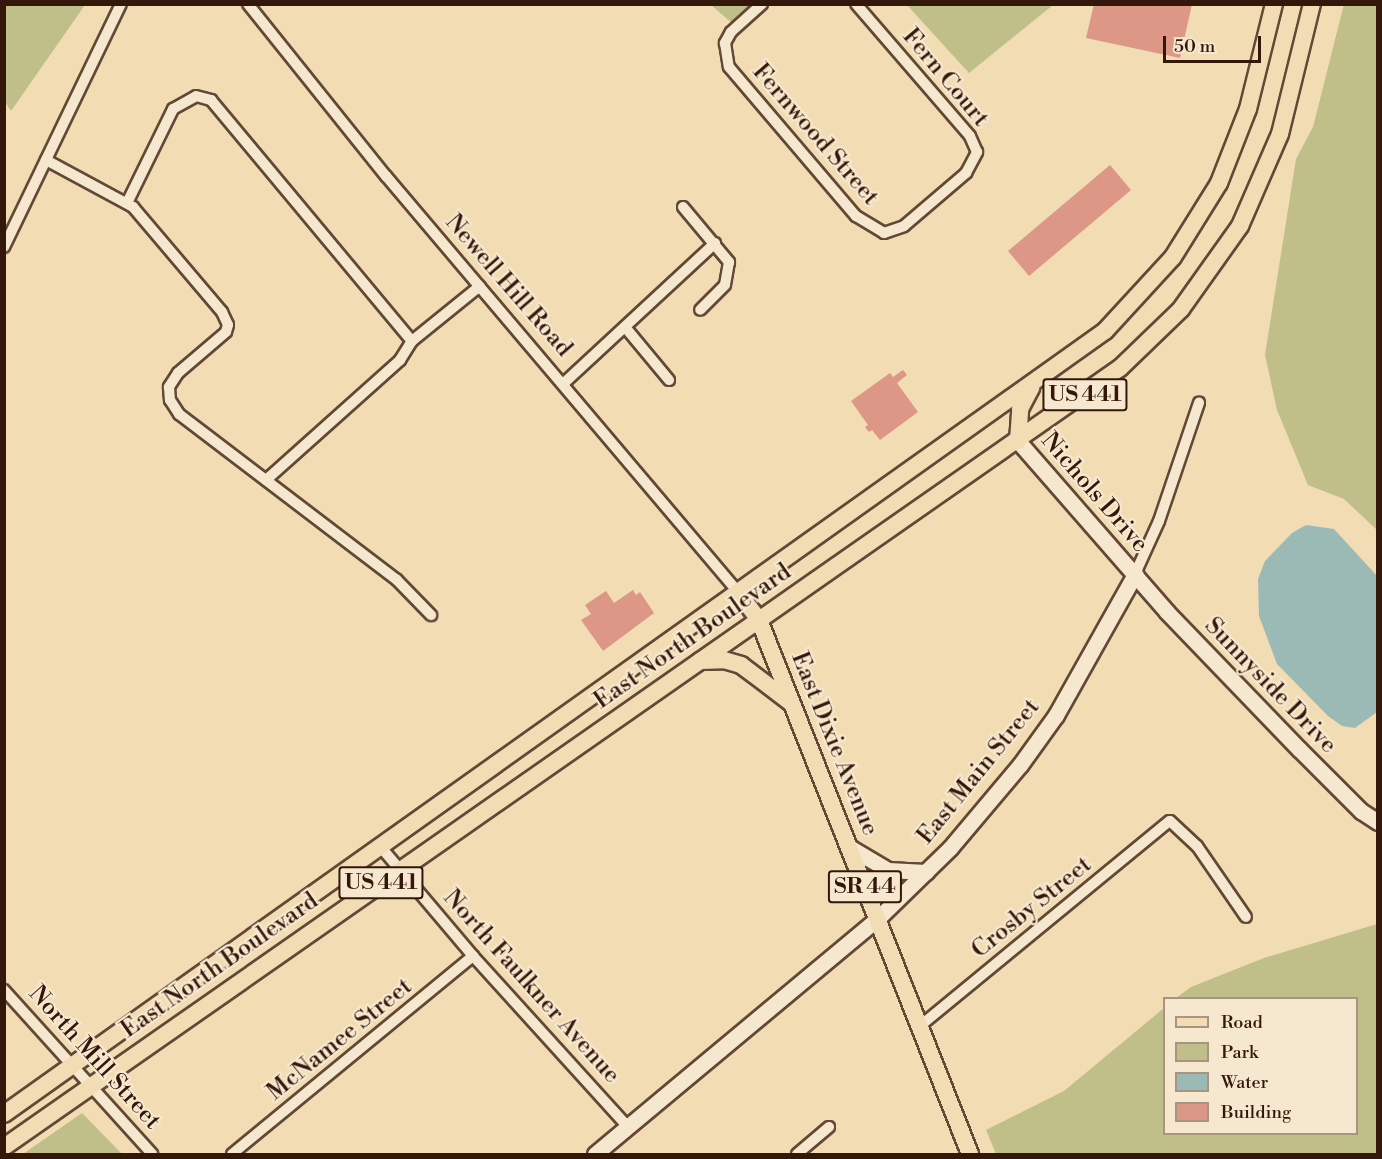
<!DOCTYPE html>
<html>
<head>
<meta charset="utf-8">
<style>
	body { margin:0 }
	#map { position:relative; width:1382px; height:1159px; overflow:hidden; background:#f1dcb4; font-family:"Libre Bodoni",serif }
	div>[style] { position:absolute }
	.green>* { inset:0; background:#c0bf89 }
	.water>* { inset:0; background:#9cbab5 }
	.building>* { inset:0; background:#dc9786 }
	.roads { filter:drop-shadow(2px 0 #624835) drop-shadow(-2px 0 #624835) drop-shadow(0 2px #624835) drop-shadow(0 -2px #624835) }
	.street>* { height:10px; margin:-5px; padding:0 5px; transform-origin:5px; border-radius:5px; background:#f6e8ce }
	.secondary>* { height:15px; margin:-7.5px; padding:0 7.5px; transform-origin:7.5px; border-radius:7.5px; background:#f6e8ce }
	.primary>* { height:16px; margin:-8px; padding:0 8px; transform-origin:8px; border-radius:8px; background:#f1dcb4 }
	span { translate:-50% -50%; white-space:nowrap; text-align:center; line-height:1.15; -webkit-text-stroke:4.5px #f6e8ce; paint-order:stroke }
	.shield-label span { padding:2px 4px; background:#f6e8ce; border:2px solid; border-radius:4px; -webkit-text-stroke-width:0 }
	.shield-label { font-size:22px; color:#33170b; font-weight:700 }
	.street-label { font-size:24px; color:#33170b }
	.frame { position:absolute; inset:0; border:6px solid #33170b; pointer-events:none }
	.legend { position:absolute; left:1163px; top:997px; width:195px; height:138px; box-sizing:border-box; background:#f6e8ce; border:2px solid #a89480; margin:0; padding:8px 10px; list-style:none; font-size:18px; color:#33170b }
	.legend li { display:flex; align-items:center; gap:12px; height:30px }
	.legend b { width:30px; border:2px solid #a89480 }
	.scale { position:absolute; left:1163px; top:36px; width:98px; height:27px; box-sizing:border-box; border:3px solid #33170b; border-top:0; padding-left:8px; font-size:18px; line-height:21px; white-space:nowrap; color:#33170b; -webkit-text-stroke:4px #f6e8ce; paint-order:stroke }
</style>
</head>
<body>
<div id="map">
	<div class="green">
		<div style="clip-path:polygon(1344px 4px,1377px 5px,1377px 530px,1344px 499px,1308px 485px,1277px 410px,1265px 355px,1296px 159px,1313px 127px)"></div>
		<div style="clip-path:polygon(4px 5px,85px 5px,11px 111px,5px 102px)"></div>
		<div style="clip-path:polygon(711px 5px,755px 5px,732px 23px)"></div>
		<div style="clip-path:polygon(907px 5px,1053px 5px,969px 73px)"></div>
		<div style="clip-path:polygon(1377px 924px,1377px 1154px,996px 1154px,986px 1130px,1064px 1091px,1164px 1008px,1164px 1134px,1356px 1134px,1356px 998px,1176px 998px,1191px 987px,1264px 958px)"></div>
		<div style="clip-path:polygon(82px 1113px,122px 1154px,23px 1154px)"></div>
	</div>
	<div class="water">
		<div style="clip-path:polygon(1306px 525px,1334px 529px,1377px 576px,1377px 712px,1355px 728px,1342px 726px,1328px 716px,1277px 664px,1259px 616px,1258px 579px,1265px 561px,1292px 533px)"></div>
	</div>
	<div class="building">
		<div style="clip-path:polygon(1094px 4px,1192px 4px,1180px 58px,1086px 38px)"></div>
		<div style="clip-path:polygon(1110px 165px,1131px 190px,1029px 276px,1008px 251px)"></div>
		<div style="clip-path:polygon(903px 370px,907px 375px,897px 383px,918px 412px,880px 440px,872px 430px,869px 432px,865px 427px,868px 425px,851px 401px,890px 373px,893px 377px)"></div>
		<div style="clip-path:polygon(633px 590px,636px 595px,640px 592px,654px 613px,603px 651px,581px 620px,591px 614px,585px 605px,606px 591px,614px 603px)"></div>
	</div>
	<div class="roads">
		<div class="street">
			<div style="left:248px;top:4px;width:221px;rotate:51.3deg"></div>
			<div style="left:386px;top:176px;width:545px;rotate:49.76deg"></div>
			<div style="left:762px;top:4px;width:42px;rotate:137.9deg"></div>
			<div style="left:731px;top:32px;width:13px;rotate:119deg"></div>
			<div style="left:725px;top:43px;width:24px;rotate:81deg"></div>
			<div style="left:729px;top:67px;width:196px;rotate:49.6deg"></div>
			<div style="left:856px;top:216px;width:33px;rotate:31deg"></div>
			<div style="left:884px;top:233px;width:21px;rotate:-19deg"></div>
			<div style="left:904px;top:226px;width:82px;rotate:-40.5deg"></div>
			<div style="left:966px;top:173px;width:24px;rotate:-62deg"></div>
			<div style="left:977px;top:152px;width:17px;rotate:-114deg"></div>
			<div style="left:970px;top:136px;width:174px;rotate:-130.8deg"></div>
			<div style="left:46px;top:160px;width:99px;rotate:28.4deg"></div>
			<div style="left:133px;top:207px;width:138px;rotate:49.7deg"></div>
			<div style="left:222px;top:312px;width:14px;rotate:65deg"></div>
			<div style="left:228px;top:325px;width:7px;rotate:106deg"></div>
			<div style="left:226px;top:332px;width:63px;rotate:139.5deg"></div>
			<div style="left:178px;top:373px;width:17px;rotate:123deg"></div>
			<div style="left:169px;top:387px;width:13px;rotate:86deg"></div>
			<div style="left:170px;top:400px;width:17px;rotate:57deg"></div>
			<div style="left:179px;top:414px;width:274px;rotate:37.3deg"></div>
			<div style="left:397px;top:580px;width:49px;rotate:45.8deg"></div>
			<div style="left:127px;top:203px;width:105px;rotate:-63.9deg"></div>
			<div style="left:173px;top:109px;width:26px;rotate:-29deg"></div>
			<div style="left:196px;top:96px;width:16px;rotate:15deg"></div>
			<div style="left:211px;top:100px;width:314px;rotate:50.2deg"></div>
			<div style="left:683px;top:207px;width:72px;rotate:50.1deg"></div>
			<div style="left:729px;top:262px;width:23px;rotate:100deg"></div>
			<div style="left:725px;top:285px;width:35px;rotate:135deg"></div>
			<div style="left:4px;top:247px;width:270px;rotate:-64.3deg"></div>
			<div style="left:625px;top:327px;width:69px;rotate:50.3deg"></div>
			<div style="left:564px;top:383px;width:206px;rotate:-42.8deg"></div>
			<div style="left:266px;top:480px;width:180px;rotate:-41.8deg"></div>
			<div style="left:400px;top:360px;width:22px;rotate:-58deg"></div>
			<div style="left:412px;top:341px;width:87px;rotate:-39deg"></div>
			<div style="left:1135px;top:574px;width:58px;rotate:-65.6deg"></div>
			<div style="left:1159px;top:521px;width:125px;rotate:-71.3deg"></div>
			<div style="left:380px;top:846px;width:144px;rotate:49.8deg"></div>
			<div style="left:473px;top:956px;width:231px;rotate:47.8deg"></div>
			<div style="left:4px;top:990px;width:221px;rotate:47.9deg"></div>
			<div style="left:920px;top:1026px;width:323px;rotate:-39.4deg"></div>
			<div style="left:1170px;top:821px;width:37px;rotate:43deg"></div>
			<div style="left:1197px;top:846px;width:86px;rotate:55.4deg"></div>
			<div style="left:232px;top:1154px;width:312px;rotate:-39.4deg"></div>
			<div style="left:797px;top:1154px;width:42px;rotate:-40.2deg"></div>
		</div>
		<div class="secondary">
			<div style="left:1018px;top:441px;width:227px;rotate:48.9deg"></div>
			<div style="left:1167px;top:612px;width:190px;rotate:46.1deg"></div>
			<div style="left:1299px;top:749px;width:88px;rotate:45deg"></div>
			<div style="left:1361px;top:811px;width:20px;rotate:33deg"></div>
			<div style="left:849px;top:847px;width:45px;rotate:30.5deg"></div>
			<div style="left:888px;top:870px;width:38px;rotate:3deg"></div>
			<div style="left:595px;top:1154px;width:367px;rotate:-39.8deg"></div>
			<div style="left:877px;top:919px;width:102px;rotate:-44.2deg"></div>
			<div style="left:950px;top:848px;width:109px;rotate:-49.9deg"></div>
			<div style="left:1020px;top:765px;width:62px;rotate:-54.2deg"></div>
			<div style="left:1056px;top:715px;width:162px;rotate:-60.7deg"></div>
		</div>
		<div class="primary">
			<div style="left:1018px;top:441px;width:32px;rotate:-86deg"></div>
			<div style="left:1020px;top:409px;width:24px;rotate:-62deg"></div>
			<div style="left:738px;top:592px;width:35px;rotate:53deg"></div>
			<div style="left:759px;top:620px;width:574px;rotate:68.44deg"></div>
			<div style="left:700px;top:661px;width:24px;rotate:-2deg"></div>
			<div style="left:724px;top:660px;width:18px;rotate:16deg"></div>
			<div style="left:741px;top:665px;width:61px;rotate:37.1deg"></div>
			<div style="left:4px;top:1114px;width:1351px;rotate:-35.42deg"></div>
			<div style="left:1105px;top:331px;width:100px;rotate:-47.4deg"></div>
			<div style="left:1173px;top:257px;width:87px;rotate:-58.1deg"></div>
			<div style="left:1219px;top:183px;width:79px;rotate:-68.6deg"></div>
			<div style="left:1248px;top:109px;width:108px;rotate:-76.1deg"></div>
			<div style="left:4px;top:1147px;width:1361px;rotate:-34.92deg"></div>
			<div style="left:1120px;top:368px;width:85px;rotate:-44deg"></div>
			<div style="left:1181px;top:309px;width:102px;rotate:-54.6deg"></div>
			<div style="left:1240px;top:226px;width:100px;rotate:-66.5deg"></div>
			<div style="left:1280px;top:134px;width:134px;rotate:-76.2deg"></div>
		</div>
	</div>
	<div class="shield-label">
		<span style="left:1085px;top:395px">US 441</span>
		<span style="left:381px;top:883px">US 441</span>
		<span style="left:865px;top:887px">SR 44</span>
	</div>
	<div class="street-label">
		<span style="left:945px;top:78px;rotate:50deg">Fern Court</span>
		<span style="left:815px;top:135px;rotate:49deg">Fernwood Street</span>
		<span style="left:508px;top:286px;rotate:49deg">Newell Hill Road</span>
		<span style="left:1094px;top:493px;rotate:49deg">Nichols Drive</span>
		<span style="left:693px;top:637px;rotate:-35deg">East North Boulevard</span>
		<span style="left:1270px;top:686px;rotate:46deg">Sunnyside Drive</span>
		<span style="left:834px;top:744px;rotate:68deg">East Dixie Avenue</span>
		<span style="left:979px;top:772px;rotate:-51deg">East Main Street</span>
		<span style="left:1032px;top:908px;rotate:-39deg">Crosby Street</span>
		<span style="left:220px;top:966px;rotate:-35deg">East North Boulevard</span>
		<span style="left:531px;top:987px;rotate:48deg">North Faulkner Avenue</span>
		<span style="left:340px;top:1040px;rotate:-39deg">McNamee Street</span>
		<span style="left:94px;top:1058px;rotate:48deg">North Mill Street</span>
	</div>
	<div class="frame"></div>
	<ul class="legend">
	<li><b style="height:8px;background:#f1dcb4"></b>Road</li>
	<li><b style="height:16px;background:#c0bf89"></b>Park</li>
	<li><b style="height:16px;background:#9cbab5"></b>Water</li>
	<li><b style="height:16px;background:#dc9786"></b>Building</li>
	</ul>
	<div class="scale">50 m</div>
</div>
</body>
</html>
